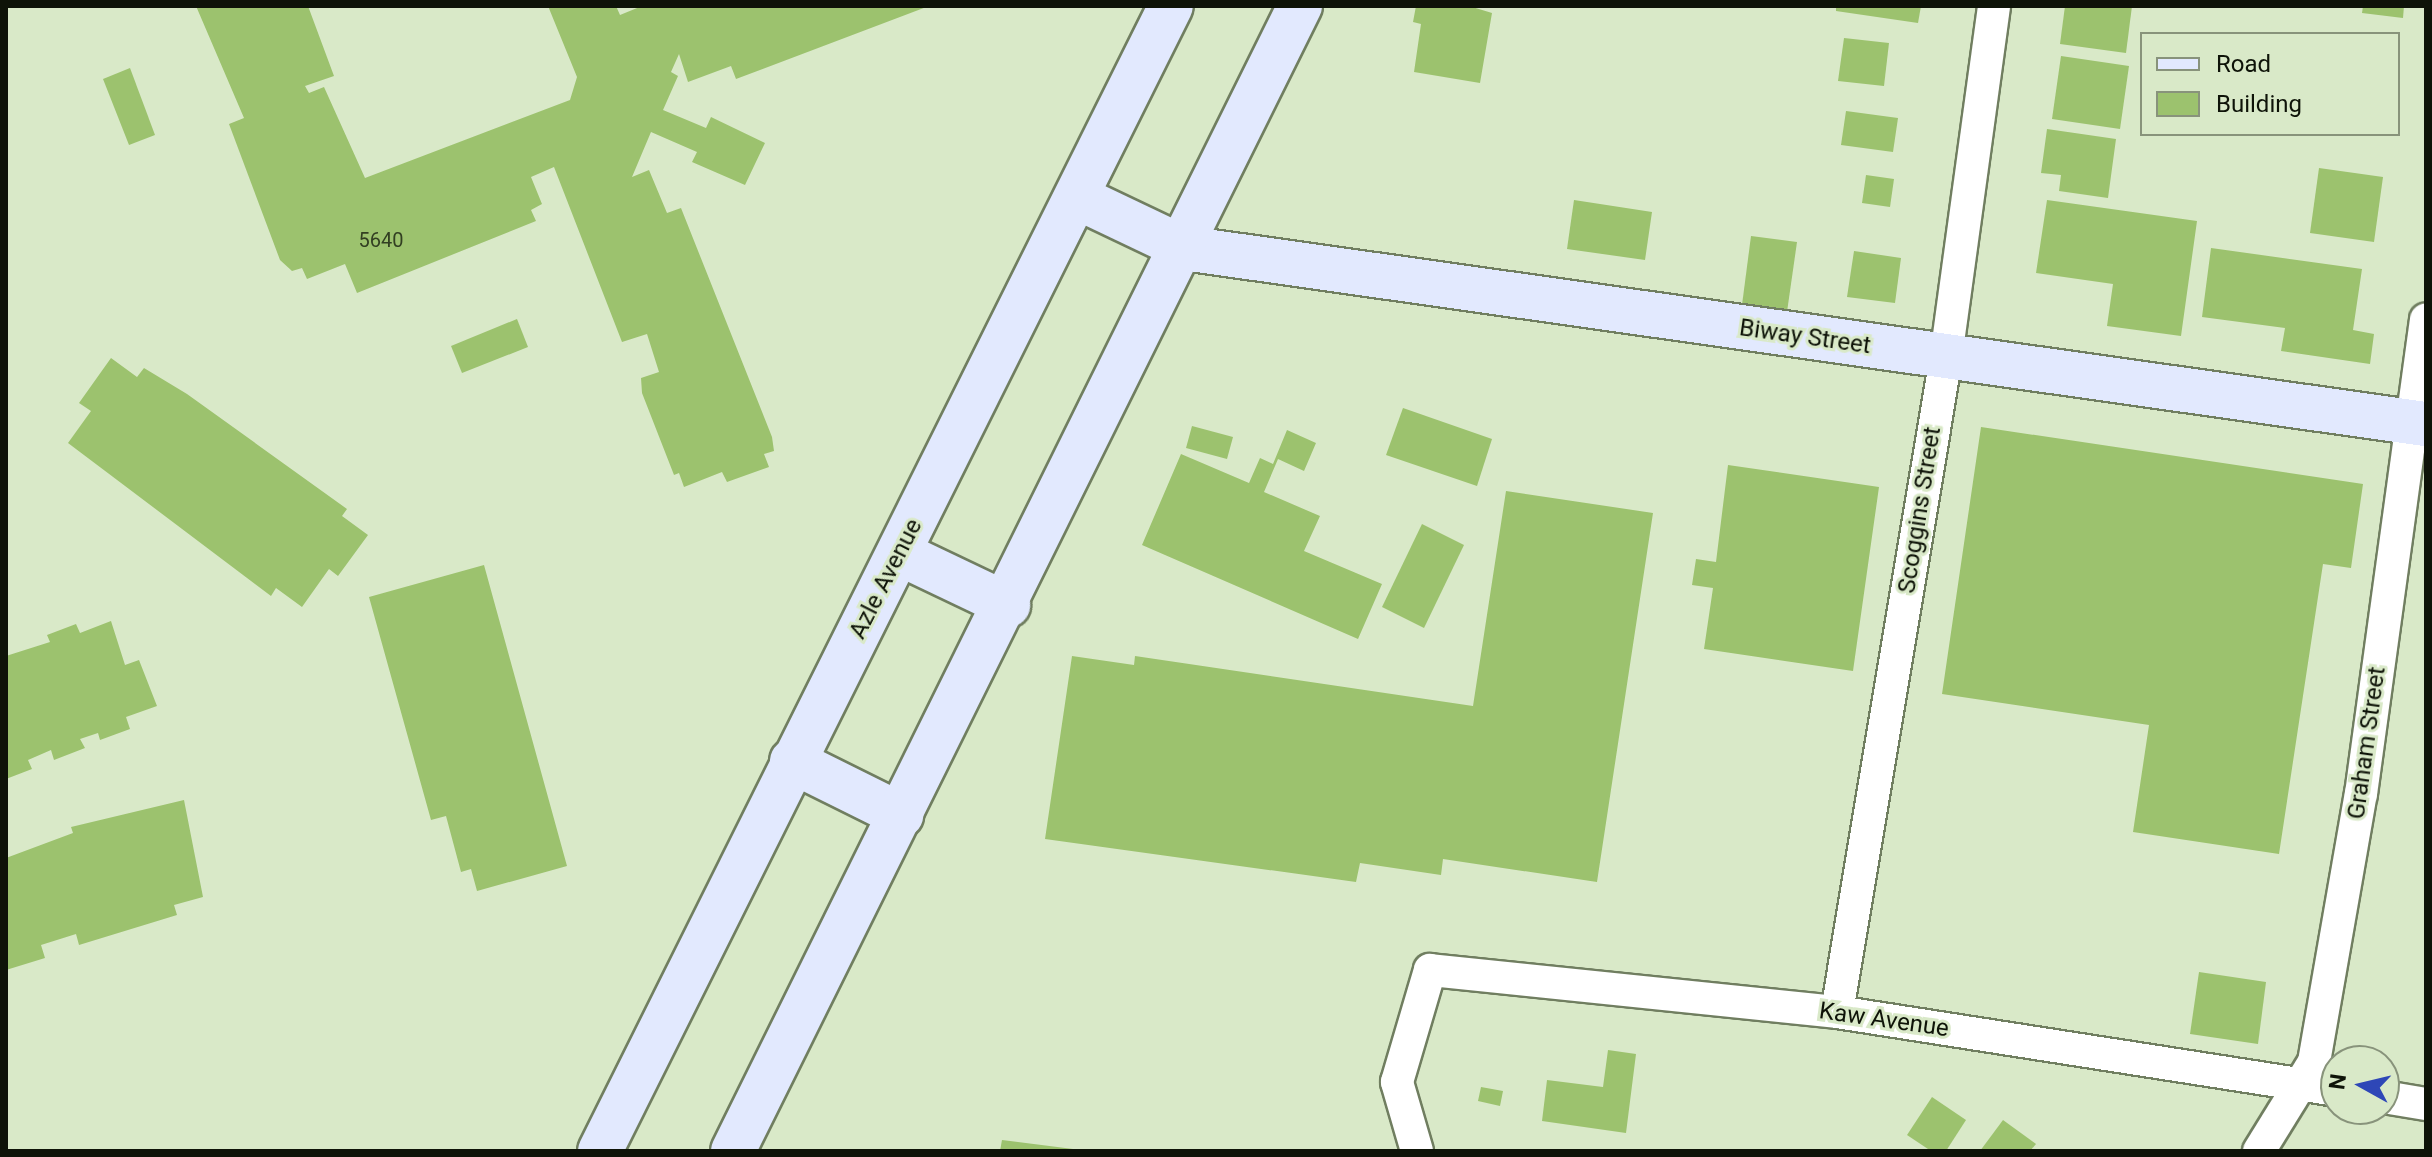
<!DOCTYPE html>
<html>
<head>
<meta charset="utf-8">
<style>
	body { margin:0 }
	#map { position:relative; width:2432px; height:1157px; overflow:hidden; background:#d9e9c8; font-family:Roboto,sans-serif }
	div>[style] { position:absolute }
	.building>* { inset:0; background:#9cc26e }
	.roads { filter:drop-shadow(2px 0 #707e60) drop-shadow(-2px 0 #707e60) drop-shadow(0 2px #707e60) drop-shadow(0 -2px #707e60) }
	.street>* { height:32px; margin:-16px; padding:0 16px; transform-origin:16px; border-radius:16px; background:#fff }
	.secondary>* { height:44px; margin:-22px; padding:0 22px; transform-origin:22px; border-radius:22px; background:#e2e9fe }
	span { translate:-50% -50%; white-space:nowrap; text-align:center; line-height:1.15; -webkit-text-stroke:6px #d9e9c8; paint-order:stroke }
	.number-label { font-size:20px; color:#323f22 }
	.number-label span { -webkit-text-stroke-width:0 }
	.street-label { font-size:24px; color:#0e1308 }
	.frame { position:absolute; inset:0; border:8px solid #0e1308; pointer-events:none }
	.legend { position:absolute; left:2140px; top:32px; width:260px; height:104px; box-sizing:border-box; background:#d9e9c8; border:2px solid #88937b; margin:0; padding:10px 14px; list-style:none; font-size:24px; color:#0e1308 }
	.legend li { display:flex; align-items:center; gap:16px; height:40px }
	.legend b { width:40px; border:2px solid #88937b }
	.north { position:absolute; left:2320px; top:1045px; width:80px; height:80px; box-sizing:border-box; background:#d9e9c8; border:2px solid #88937b; border-radius:50%; rotate:278deg; font-size:22px; font-weight:700; line-height:32px; text-align:center; color:#0e1308 }
	.north::after { content:''; display:block; margin:auto; width:28px; height:36px; background:#2e47b7; clip-path:polygon(50% 0,100% 100%,50% 72%,0 100%) }
</style>
</head>
<body>
<div id="map">
	<div class="building">
		<div style="clip-path:polygon(196px 6px,308px 6px,334px 76px,305px 86px,309px 93px,324px 87px,365px 178px,570px 100px,577px 77px,548px 6px,616px 6px,620px 15px,642px 6px,929px 6px,736px 79px,731px 66px,688px 82px,679px 54px,671px 72px,678px 76px,663px 110px,706px 128px,711px 117px,765px 143px,745px 185px,692px 162px,697px 152px,651px 132px,632px 177px,649px 170px,667px 213px,681px 208px,772px 437px,774px 451px,764px 454px,769px 467px,727px 482px,722px 472px,684px 487px,679px 473px,674px 475px,642px 393px,641px 378px,659px 372px,647px 334px,622px 342px,554px 167px,531px 177px,542px 204px,531px 210px,536px 221px,357px 293px,345px 264px,307px 279px,302px 268px,292px 271px,280px 260px,229px 124px,244px 118px)"></div>
		<div style="clip-path:polygon(1416px 6px,1469px 6px,1492px 13px,1480px 83px,1414px 72px,1421px 24px,1413px 22px)"></div>
		<div style="clip-path:polygon(1836px 6px,1921px 6px,1918px 23px,1836px 11px)"></div>
		<div style="clip-path:polygon(2065px 6px,2132px 6px,2126px 53px,2060px 44px)"></div>
		<div style="clip-path:polygon(2363px 6px,2404px 6px,2403px 18px,2362px 13px)"></div>
		<div style="clip-path:polygon(1844px 38px,1889px 43px,1884px 86px,1838px 81px)"></div>
		<div style="clip-path:polygon(2061px 56px,2129px 66px,2120px 129px,2052px 119px)"></div>
		<div style="clip-path:polygon(130px 68px,155px 135px,129px 145px,103px 79px)"></div>
		<div style="clip-path:polygon(1846px 111px,1898px 118px,1893px 152px,1841px 145px)"></div>
		<div style="clip-path:polygon(2047px 129px,2116px 139px,2108px 198px,2059px 191px,2061px 175px,2041px 173px)"></div>
		<div style="clip-path:polygon(2319px 168px,2383px 177px,2374px 242px,2310px 233px)"></div>
		<div style="clip-path:polygon(1866px 175px,1894px 179px,1890px 207px,1862px 203px)"></div>
		<div style="clip-path:polygon(1574px 200px,1652px 212px,1645px 260px,1567px 249px)"></div>
		<div style="clip-path:polygon(2047px 200px,2197px 221px,2181px 336px,2107px 326px,2113px 284px,2036px 273px)"></div>
		<div style="clip-path:polygon(1751px 236px,1797px 242px,1787px 312px,1742px 305px)"></div>
		<div style="clip-path:polygon(2211px 248px,2362px 269px,2353px 330px,2374px 334px,2370px 364px,2281px 351px,2285px 328px,2202px 317px)"></div>
		<div style="clip-path:polygon(1854px 251px,1901px 258px,1895px 303px,1847px 297px)"></div>
		<div style="clip-path:polygon(517px 319px,528px 347px,462px 373px,451px 346px)"></div>
		<div style="clip-path:polygon(111px 358px,137px 377px,144px 368px,187px 394px,347px 509px,342px 516px,368px 535px,338px 576px,329px 569px,302px 607px,276px 588px,271px 596px,68px 443px,91px 411px,79px 403px)"></div>
		<div style="clip-path:polygon(1403px 408px,1492px 439px,1477px 486px,1386px 455px)"></div>
		<div style="clip-path:polygon(1192px 426px,1233px 437px,1227px 459px,1186px 448px)"></div>
		<div style="clip-path:polygon(1981px 427px,2363px 484px,2351px 568px,2323px 564px,2279px 854px,2133px 832px,2149px 725px,1942px 694px)"></div>
		<div style="clip-path:polygon(1287px 430px,1316px 443px,1304px 471px,1278px 459px,1264px 492px,1320px 516px,1304px 551px,1382px 584px,1358px 639px,1142px 545px,1181px 454px,1249px 483px,1260px 458px,1273px 464px)"></div>
		<div style="clip-path:polygon(1728px 465px,1879px 487px,1853px 671px,1704px 649px,1713px 588px,1692px 585px,1696px 559px,1716px 562px)"></div>
		<div style="clip-path:polygon(1506px 491px,1653px 513px,1597px 882px,1443px 859px,1441px 875px,1360px 863px,1356px 882px,1045px 839px,1072px 656px,1134px 665px,1135px 656px,1473px 706px)"></div>
		<div style="clip-path:polygon(1422px 524px,1464px 545px,1424px 628px,1382px 607px)"></div>
		<div style="clip-path:polygon(484px 565px,567px 866px,477px 891px,471px 869px,461px 872px,446px 816px,431px 820px,369px 597px)"></div>
		<div style="clip-path:polygon(111px 621px,125px 665px,139px 660px,157px 706px,126px 717px,130px 729px,100px 740px,98px 733px,80px 739px,85px 748px,54px 760px,51px 750px,28px 760px,32px 769px,6px 779px,6px 656px,50px 642px,47px 635px,76px 624px,80px 633px)"></div>
		<div style="clip-path:polygon(184px 800px,203px 897px,174px 905px,177px 915px,79px 945px,76px 934px,41px 945px,45px 958px,6px 970px,6px 858px,73px 833px,71px 827px)"></div>
		<div style="clip-path:polygon(2199px 972px,2266px 982px,2258px 1044px,2190px 1034px)"></div>
		<div style="clip-path:polygon(1608px 1050px,1636px 1054px,1626px 1133px,1542px 1121px,1547px 1080px,1603px 1087px)"></div>
		<div style="clip-path:polygon(1481px 1087px,1503px 1091px,1500px 1106px,1478px 1101px)"></div>
		<div style="clip-path:polygon(1932px 1097px,1966px 1120px,1946px 1151px,1931px 1151px,1907px 1135px)"></div>
		<div style="clip-path:polygon(2003px 1120px,2036px 1144px,2030px 1151px,1980px 1151px)"></div>
		<div style="clip-path:polygon(1002px 1140px,1073px 1149px,1072px 1151px,1000px 1151px)"></div>
	</div>
	<div class="roads">
		<div class="street">
			<div style="left:1837px;top:1012px;width:664px;rotate:-80.55deg"></div>
			<div style="left:1946px;top:357px;width:354px;rotate:-82.2deg"></div>
			<div style="left:2384px;top:1097px;width:43px;rotate:9.5deg"></div>
			<div style="left:1417px;top:1151px;width:72px;rotate:-106.2deg"></div>
			<div style="left:1397px;top:1082px;width:117px;rotate:-73.6deg"></div>
			<div style="left:1430px;top:970px;width:409px;rotate:5.9deg"></div>
			<div style="left:1837px;top:1012px;width:505px;rotate:8.88deg"></div>
			<div style="left:2259px;top:1151px;width:105px;rotate:-58.3deg"></div>
			<div style="left:2314px;top:1062px;width:272px;rotate:-80.1deg"></div>
			<div style="left:2361px;top:794px;width:479px;rotate:-82.2deg"></div>
		</div>
		<div class="secondary">
			<div style="left:1079px;top:198px;width:116px;rotate:25.5deg"></div>
			<div style="left:1184px;top:248px;width:1254px;rotate:8.07deg"></div>
			<div style="left:899px;top:553px;width:121px;rotate:25.5deg"></div>
			<div style="left:792px;top:761px;width:122px;rotate:26.4deg"></div>
			<div style="left:600px;top:1151px;width:1279px;rotate:-63.5deg"></div>
			<div style="left:733px;top:1151px;width:1278px;rotate:-63.66deg"></div>
		</div>
	</div>
	<div class="number-label">
		<span style="left:381px;top:240px">5640</span>
	</div>
	<div class="street-label">
		<span style="left:1805px;top:337px;rotate:8deg">Biway Street</span>
		<span style="left:1920px;top:510px;rotate:-81deg">Scoggins Street</span>
		<span style="left:886px;top:579px;rotate:-63deg">Azle Avenue</span>
		<span style="left:2367px;top:743px;rotate:-82deg">Graham Street</span>
		<span style="left:1884px;top:1020px;rotate:8deg">Kaw Avenue</span>
	</div>
	<div class="frame"></div>
	<ul class="legend">
	<li><b style="height:10px;background:#e2e9fe"></b>Road</li>
	<li><b style="height:22px;background:#9cc26e"></b>Building</li>
	</ul>
	<div class="north">N</div>
</div>
</body>
</html>
